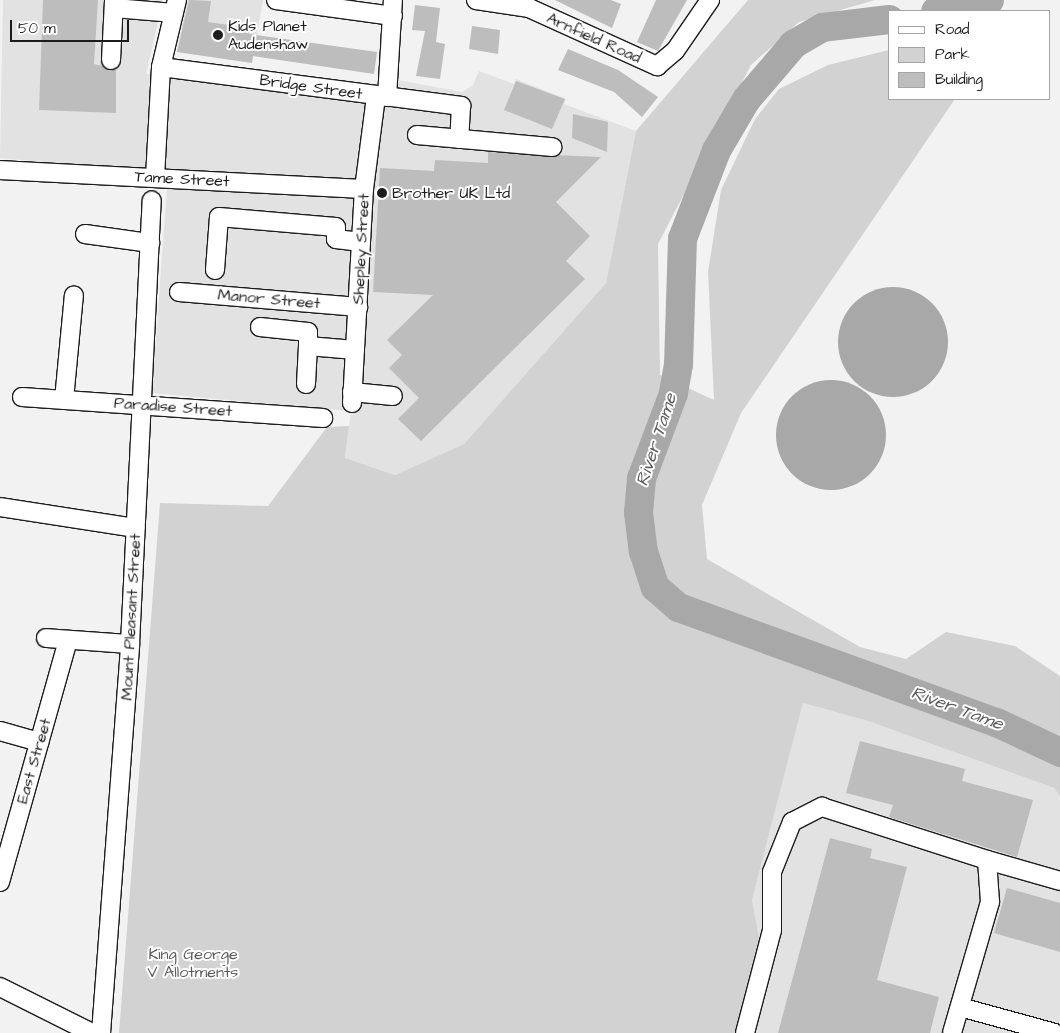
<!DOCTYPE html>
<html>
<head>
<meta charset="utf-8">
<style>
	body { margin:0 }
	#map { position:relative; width:1060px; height:1033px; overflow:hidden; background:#f2f2f2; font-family:"Architects Daughter",sans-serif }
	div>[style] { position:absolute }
	.built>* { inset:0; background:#e2e2e2 }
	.green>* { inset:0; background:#d2d2d2 }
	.water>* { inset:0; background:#a8a8a8 }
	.round { border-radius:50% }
	.river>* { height:29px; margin:-14.5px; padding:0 14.5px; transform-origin:14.5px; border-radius:14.5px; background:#a8a8a8 }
	.building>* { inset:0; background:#bdbdbd }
	.roads { filter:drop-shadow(1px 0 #1c1c1c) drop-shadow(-1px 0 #1c1c1c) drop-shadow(0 1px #1c1c1c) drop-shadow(0 -1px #1c1c1c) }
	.minor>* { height:18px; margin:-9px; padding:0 9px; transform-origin:9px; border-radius:9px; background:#fff }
	.dots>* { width:14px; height:14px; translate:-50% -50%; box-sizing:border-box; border:2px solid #fff; border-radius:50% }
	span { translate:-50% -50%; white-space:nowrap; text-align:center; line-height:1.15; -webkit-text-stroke:4px #fff; paint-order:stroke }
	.poi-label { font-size:16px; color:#1c1c1c }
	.left { translate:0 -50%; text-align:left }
	.street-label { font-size:16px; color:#1c1c1c }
	.park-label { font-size:16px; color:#5c5c5c }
	.water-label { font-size:18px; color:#5b5b5b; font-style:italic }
	.legend { position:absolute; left:888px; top:10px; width:162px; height:90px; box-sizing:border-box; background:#fff; border:1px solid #a4a4a4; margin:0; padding:6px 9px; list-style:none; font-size:15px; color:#1c1c1c }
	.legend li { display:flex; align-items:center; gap:10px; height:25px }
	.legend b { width:25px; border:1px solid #a4a4a4 }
	.scale { position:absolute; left:10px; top:20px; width:119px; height:22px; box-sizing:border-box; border:2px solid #1c1c1c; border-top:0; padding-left:6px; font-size:15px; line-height:18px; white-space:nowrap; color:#1c1c1c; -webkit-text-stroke:4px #fff; paint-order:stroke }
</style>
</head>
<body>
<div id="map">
	<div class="built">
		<div style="clip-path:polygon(3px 0,163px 0,146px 74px,394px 108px,398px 80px,462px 92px,473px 85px,479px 71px,514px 84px,516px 79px,566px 99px,564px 104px,636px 131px,606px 283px,464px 444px,395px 475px,345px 458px,351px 411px,152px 393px,168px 174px,0 158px)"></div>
		<div style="clip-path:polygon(187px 0,263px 0,252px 63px,177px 52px)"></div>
		<div style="clip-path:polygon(803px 703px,868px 721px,1054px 788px,1060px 796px,1060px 1033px,740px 1033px,761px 949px,752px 900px)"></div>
	</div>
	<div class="green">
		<div style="clip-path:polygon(748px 0,875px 0,799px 22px,751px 65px,658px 244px,660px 375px,714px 400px,708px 272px,721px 190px,755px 119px,779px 89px,828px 65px,889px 50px,889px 99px,955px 99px,741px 413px,702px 505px,707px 559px,860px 647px,906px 659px,946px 632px,1015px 646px,1060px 676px,1060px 796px,1054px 788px,868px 721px,803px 703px,752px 900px,761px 949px,740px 1033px,119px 1033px,160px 503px,268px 506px,327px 427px,349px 426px,345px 458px,395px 475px,464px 444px,606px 283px,636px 131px)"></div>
	</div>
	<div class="water">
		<div class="round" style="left:838px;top:287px;width:110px;height:110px"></div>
		<div class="round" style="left:776px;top:380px;width:110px;height:110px"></div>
	</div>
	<div class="river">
		<div style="left:935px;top:11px;width:55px;rotate:-11.5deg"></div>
		<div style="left:889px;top:19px;width:67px;rotate:173.2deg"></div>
		<div style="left:822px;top:27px;width:34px;rotate:150deg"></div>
		<div style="left:793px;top:44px;width:72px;rotate:130.5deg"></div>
		<div style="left:746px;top:99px;width:59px;rotate:120.5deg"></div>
		<div style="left:716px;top:150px;width:94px;rotate:111.1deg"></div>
		<div style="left:682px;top:238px;width:126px;rotate:91.8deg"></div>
		<div style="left:678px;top:364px;width:29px;rotate:100deg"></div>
		<div style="left:673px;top:393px;width:91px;rotate:110.6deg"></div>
		<div style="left:641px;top:478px;width:34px;rotate:95deg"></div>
		<div style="left:638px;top:512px;width:39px;rotate:83deg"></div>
		<div style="left:643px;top:551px;width:38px;rotate:72deg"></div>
		<div style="left:655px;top:587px;width:30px;rotate:41deg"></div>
		<div style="left:678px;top:607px;width:338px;rotate:19.9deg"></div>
		<div style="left:996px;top:722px;width:71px;rotate:25.1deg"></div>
	</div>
	<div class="building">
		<div style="clip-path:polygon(43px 0,98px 0,94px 64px,116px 69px,116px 113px,39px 110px)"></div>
		<div style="clip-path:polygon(189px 0,211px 1px,208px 22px,249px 28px,249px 34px,377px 52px,374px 74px,253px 56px,252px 63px,177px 52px)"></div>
		<div style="clip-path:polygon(555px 0,611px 0,621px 4px,612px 28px)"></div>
		<div style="clip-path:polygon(656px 0,687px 0,658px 51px,637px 42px)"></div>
		<div style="clip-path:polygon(415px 5px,440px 8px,436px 42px,445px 44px,440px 79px,416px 76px,425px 31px,412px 30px)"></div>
		<div style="clip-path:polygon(472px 26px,500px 30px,498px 54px,469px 49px)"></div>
		<div style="clip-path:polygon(568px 49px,618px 70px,658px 97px,642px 117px,614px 92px,558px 70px)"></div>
		<div style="clip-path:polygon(516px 81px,565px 99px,552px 129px,504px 110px)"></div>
		<div style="clip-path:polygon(573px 114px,608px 122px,607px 152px,572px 138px)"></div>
		<div style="clip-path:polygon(488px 152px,601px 157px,556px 202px,590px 236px,566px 261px,585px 279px,421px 441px,398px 419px,419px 398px,389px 368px,402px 355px,387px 340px,433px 295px,373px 292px,380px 168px,434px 171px,435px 160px,488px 163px)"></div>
		<div style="clip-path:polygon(860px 741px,965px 769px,962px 781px,1033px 800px,1017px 857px,889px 817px,893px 805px,846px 793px)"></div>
		<div style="clip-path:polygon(830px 838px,872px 849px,870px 858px,907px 867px,877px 980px,939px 997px,930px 1033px,778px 1033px)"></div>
		<div style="clip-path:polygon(1007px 888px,1060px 903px,1060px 952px,994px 933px)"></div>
	</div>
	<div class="roads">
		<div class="minor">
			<div style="left:276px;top:0;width:118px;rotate:7.8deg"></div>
			<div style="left:476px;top:0;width:54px;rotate:8.6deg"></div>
			<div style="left:529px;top:8px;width:141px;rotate:24.4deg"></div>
			<div style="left:657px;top:66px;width:23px;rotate:-40deg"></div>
			<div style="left:675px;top:51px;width:62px;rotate:-55.5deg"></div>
			<div style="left:114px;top:8px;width:60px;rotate:4.8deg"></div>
			<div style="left:111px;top:60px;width:60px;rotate:-87.1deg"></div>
			<div style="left:161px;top:67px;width:303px;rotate:7.4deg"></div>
			<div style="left:461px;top:106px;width:33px;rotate:93deg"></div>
			<div style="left:387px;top:97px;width:97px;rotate:-86.5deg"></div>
			<div style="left:417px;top:135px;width:136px;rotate:5.1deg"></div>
			<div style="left:0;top:170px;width:364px;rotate:3deg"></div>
			<div style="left:155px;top:178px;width:111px;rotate:-86.9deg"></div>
			<div style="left:161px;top:67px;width:69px;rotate:-76.6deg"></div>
			<div style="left:85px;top:234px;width:66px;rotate:7.9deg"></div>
			<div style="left:215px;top:270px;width:53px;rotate:-85.7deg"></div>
			<div style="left:219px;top:217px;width:117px;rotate:4.9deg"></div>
			<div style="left:336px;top:227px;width:12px;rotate:90deg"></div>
			<div style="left:336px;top:239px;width:25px;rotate:7deg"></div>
			<div style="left:179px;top:292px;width:180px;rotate:4.8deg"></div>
			<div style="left:260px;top:327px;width:48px;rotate:5.9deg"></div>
			<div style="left:308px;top:332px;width:14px;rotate:90deg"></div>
			<div style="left:308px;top:346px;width:47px;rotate:4.9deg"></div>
			<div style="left:306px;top:384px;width:38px;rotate:-87deg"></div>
			<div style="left:352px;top:392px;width:41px;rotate:5.6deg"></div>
			<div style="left:22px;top:397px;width:302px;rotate:4deg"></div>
			<div style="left:64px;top:400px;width:105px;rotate:-84.6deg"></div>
			<div style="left:352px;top:403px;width:214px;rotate:-86.8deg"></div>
			<div style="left:364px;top:189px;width:94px;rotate:-82.6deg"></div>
			<div style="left:0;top:507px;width:137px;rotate:8.8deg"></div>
			<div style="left:46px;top:638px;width:84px;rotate:4.1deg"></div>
			<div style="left:0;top:731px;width:41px;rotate:15.8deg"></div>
			<div style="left:987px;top:860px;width:76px;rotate:16deg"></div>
			<div style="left:0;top:882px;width:251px;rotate:-74.3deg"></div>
			<div style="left:0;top:987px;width:103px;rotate:26.6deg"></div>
			<div style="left:960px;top:1007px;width:98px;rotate:15.3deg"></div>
			<div style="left:101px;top:1033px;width:390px;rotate:-85.7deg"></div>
			<div style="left:130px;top:644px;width:444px;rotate:-87.2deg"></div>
			<div style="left:745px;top:1033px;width:106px;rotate:-75.3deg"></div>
			<div style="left:772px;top:930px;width:58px;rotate:-90deg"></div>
			<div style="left:772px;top:872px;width:54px;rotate:-68.2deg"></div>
			<div style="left:792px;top:822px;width:34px;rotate:-27deg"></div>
			<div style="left:822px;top:807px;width:173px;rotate:17.8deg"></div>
			<div style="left:987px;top:860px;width:42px;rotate:85.9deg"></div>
			<div style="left:990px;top:902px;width:136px;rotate:106.2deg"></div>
		</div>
	</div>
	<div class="dots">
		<div style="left:218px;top:35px;background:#1c1c1c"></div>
		<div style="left:382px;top:193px;background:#1c1c1c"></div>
	</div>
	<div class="poi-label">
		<span class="left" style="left:228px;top:35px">Kids Planet<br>Audenshaw</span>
		<span class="left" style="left:392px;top:193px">Brother UK Ltd</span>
	</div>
	<div class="street-label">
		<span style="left:594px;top:38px;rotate:24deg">Arnfield Road</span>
		<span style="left:311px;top:87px;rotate:8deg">Bridge Street</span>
		<span style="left:182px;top:179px;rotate:3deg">Tame Street</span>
		<span style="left:361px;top:249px;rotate:-87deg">Shepley Street</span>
		<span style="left:269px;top:299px;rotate:5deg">Manor Street</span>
		<span style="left:173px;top:407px;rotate:4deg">Paradise Street</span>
		<span style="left:131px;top:617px;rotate:-87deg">Mount Pleasant Street</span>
		<span style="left:34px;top:761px;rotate:-74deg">East Street</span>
	</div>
	<div class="park-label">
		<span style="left:193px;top:963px">King George<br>V Allotments</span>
	</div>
	<div class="water-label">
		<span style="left:657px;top:440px;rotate:-72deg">River Tame</span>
		<span style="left:957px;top:709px;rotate:20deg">River Tame</span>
	</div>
	<ul class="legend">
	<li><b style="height:6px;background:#fff"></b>Road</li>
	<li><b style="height:14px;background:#d2d2d2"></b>Park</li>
	<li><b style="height:14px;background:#bdbdbd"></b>Building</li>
	</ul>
	<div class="scale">50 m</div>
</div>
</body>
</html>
